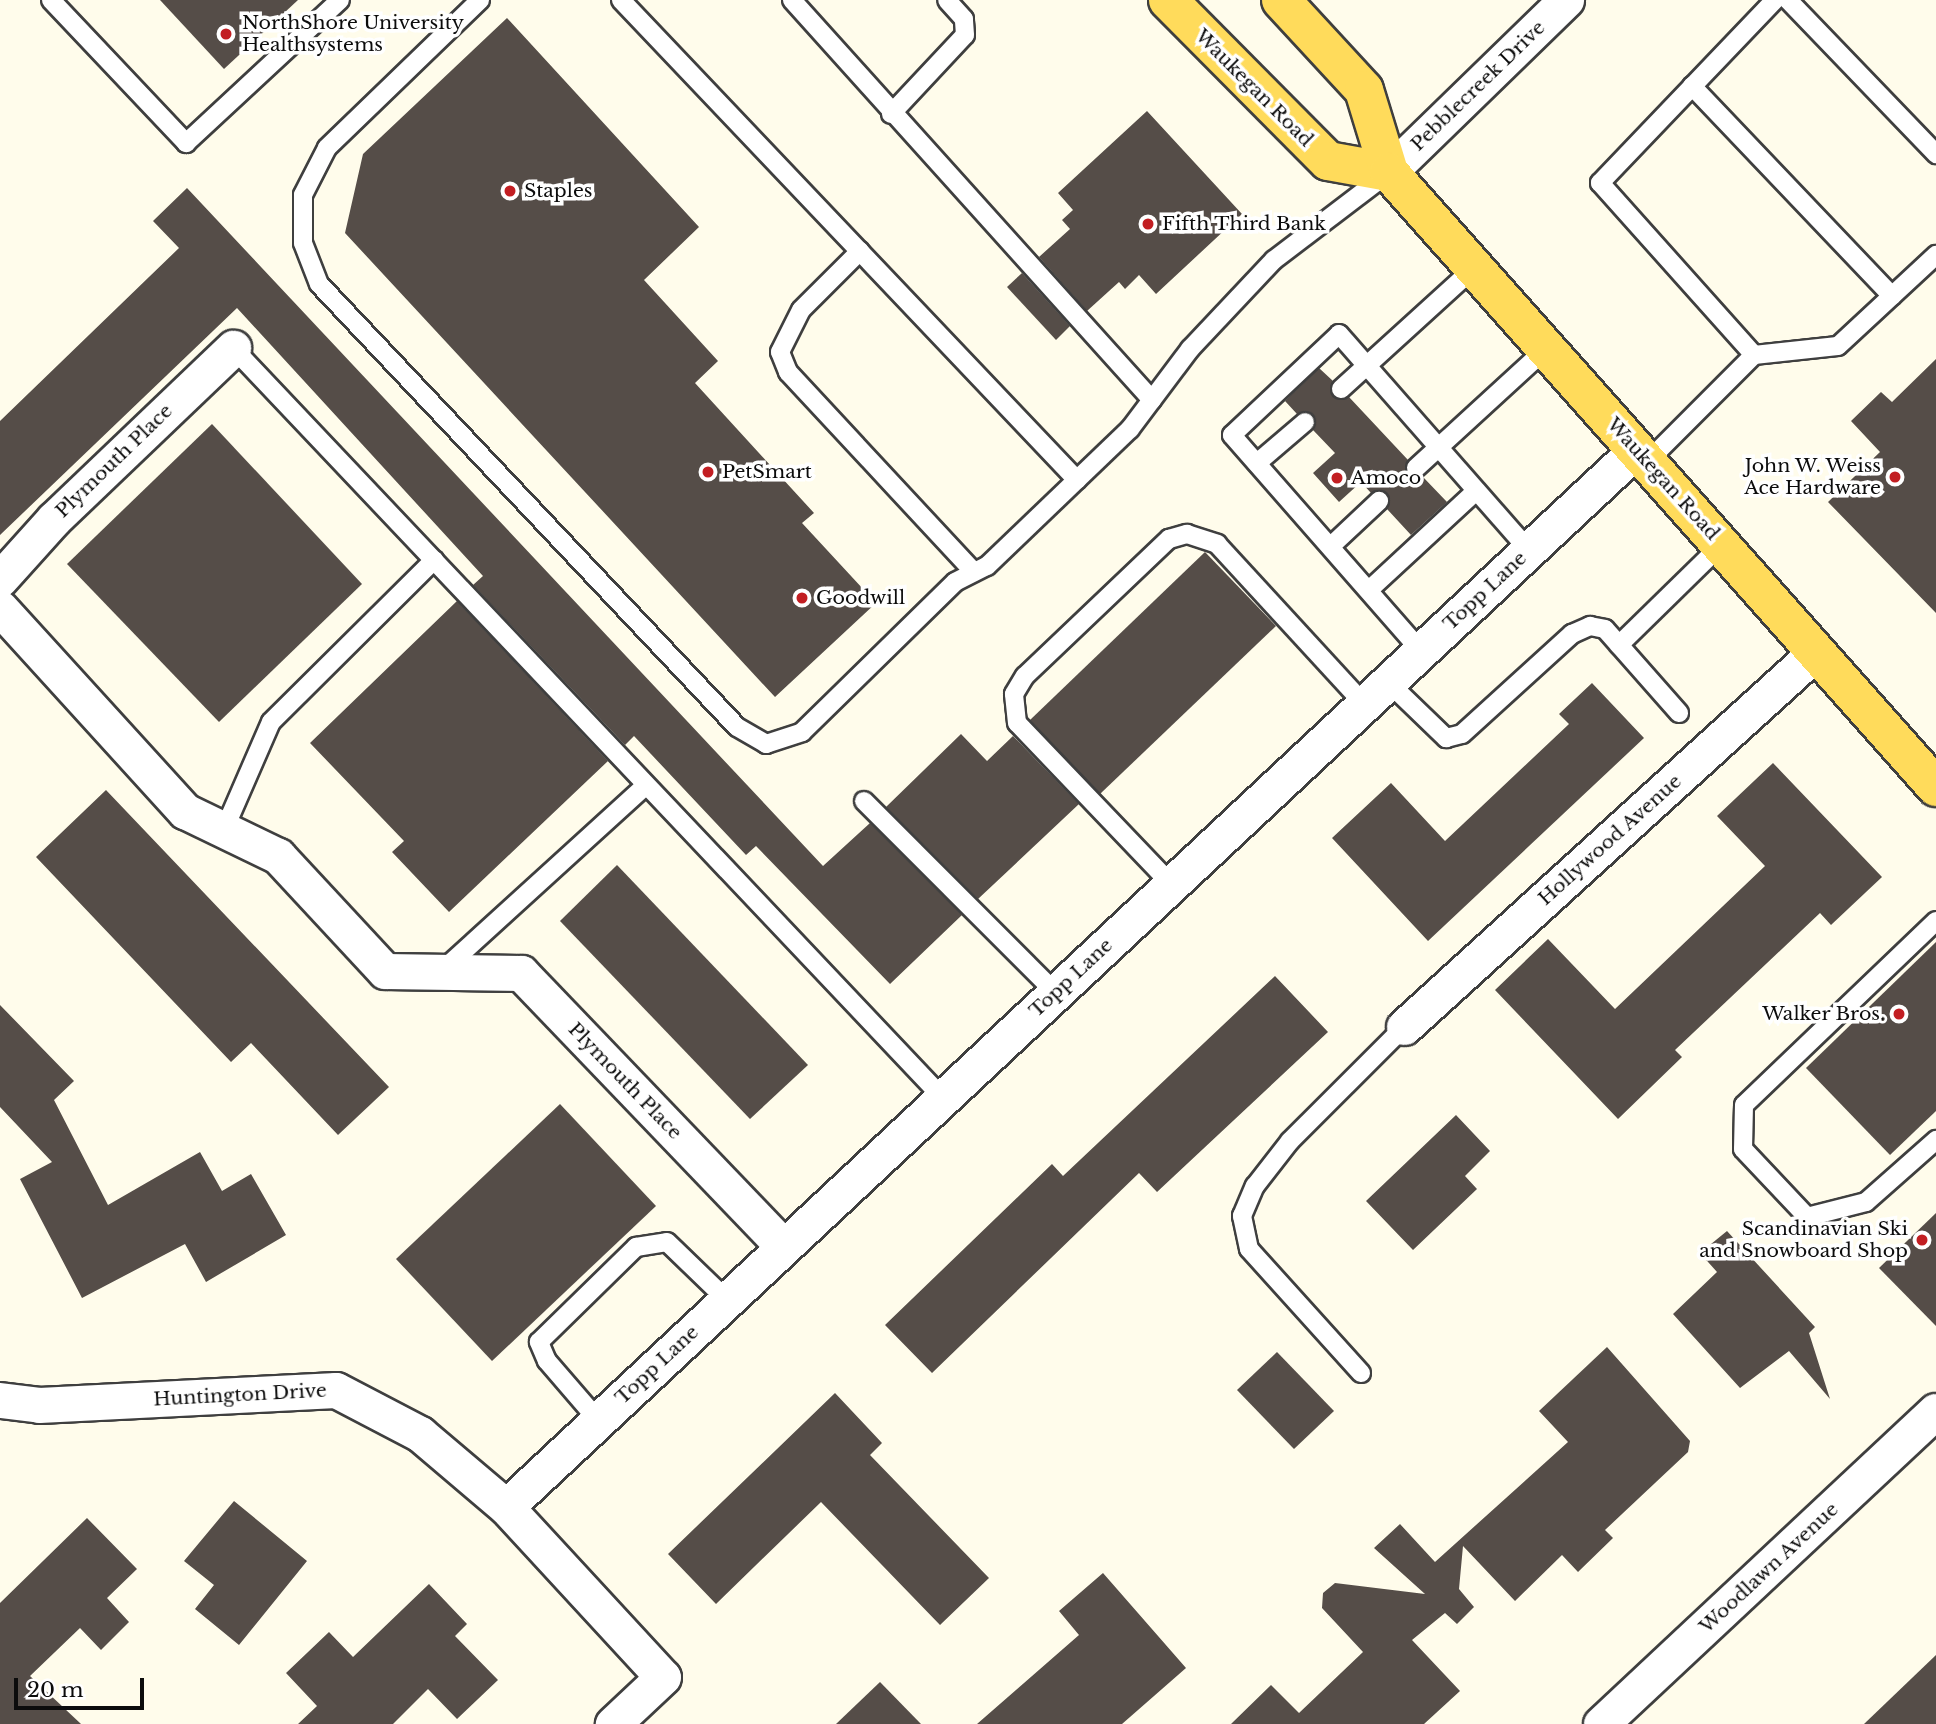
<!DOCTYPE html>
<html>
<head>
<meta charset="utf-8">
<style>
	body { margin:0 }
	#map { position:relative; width:1936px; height:1724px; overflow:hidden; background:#fffceb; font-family:"Libre Baskerville",serif }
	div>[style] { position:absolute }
	.building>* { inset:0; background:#554d48 }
	.roads { filter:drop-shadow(2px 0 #3f3f3f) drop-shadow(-2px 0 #3f3f3f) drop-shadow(0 2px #3f3f3f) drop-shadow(0 -2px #3f3f3f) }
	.service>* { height:18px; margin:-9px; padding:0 9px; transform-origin:9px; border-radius:9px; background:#fff }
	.minor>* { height:35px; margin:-17.5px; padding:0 17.5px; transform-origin:17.5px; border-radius:17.5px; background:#fff }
	.primary>* { height:38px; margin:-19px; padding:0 19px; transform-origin:19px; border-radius:19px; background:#ffdb5b }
	.dots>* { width:19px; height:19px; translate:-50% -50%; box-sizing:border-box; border:4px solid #fff; border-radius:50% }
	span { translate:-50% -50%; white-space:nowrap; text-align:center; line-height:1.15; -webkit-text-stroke:7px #fff; paint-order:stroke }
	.poi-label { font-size:19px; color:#0c0c0c }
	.left { translate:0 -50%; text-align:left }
	.right { translate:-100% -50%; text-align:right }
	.street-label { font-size:19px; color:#0c0c0c }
	.scale { position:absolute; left:14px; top:1678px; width:130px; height:32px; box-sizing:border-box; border:4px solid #0c0c0c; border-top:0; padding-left:9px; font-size:21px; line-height:24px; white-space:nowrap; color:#0c0c0c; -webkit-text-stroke:5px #fff; paint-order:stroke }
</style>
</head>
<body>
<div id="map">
	<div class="building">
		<div style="clip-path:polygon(160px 0,298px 0,224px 69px)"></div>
		<div style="clip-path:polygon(507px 18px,699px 227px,644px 280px,718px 361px,695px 383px,814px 513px,802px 523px,876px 603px,775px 697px,345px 233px,363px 154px)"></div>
		<div style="clip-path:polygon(1147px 111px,1242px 214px,1156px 294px,1139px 275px,1125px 289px,1119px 282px,1087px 311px,1039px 257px,1070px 229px,1062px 220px,1073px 210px,1058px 193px)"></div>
		<div style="clip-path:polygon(187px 188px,823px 866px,870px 823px,962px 915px,890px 984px,756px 846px,746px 855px,634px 736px,625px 745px,473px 585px,483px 576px,237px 308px,0 535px,0 421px,179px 248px,153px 221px)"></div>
		<div style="clip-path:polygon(1022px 273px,1070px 326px,1056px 340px,1007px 287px)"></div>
		<div style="clip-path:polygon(1936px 359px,1936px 613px,1828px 502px,1880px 452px,1851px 421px,1881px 392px,1892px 402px)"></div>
		<div style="clip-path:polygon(1319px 368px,1333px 381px,1333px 397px,1349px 397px,1408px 460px,1408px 476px,1423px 477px,1447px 502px,1411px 535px,1387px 509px,1387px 493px,1371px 493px,1361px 482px,1339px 502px,1313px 473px,1335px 453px,1313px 430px,1313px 414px,1297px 414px,1285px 401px)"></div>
		<div style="clip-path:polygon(212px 424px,362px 584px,219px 722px,67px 564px)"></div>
		<div style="clip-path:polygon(1205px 552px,1276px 626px,1100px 794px,1030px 720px)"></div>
		<div style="clip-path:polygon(457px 601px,608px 761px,449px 912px,392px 852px,404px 841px,310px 743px)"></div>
		<div style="clip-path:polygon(1592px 683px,1644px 738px,1428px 941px,1332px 838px,1391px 783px,1445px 841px,1569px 724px,1559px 714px)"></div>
		<div style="clip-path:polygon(961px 734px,987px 761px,1013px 736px,1079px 804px,978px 899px,886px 807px)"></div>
		<div style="clip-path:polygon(1773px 763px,1882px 877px,1831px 925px,1820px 913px,1675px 1050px,1682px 1057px,1618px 1119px,1495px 990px,1548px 939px,1615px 1009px,1765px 866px,1717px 816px)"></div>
		<div style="clip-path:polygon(106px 790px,389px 1087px,338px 1135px,251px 1043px,231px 1062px,36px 857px)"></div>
		<div style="clip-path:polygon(617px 865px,808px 1065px,750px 1119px,560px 921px)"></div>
		<div style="clip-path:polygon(1936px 942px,1936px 1111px,1890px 1155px,1806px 1068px)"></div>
		<div style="clip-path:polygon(1275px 976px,1328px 1032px,1157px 1192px,1139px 1173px,932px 1373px,885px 1325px,1052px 1164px,1063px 1176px)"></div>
		<div style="clip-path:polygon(0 1005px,74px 1081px,54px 1100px,108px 1205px,200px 1152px,222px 1191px,251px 1174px,286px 1235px,206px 1282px,185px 1244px,82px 1298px,20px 1179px,52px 1162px,0 1107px)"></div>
		<div style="clip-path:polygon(560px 1104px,656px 1206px,492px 1361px,396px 1259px)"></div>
		<div style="clip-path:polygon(1456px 1115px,1490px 1151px,1465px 1176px,1477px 1189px,1413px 1250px,1366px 1201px)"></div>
		<div style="clip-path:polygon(1936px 1213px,1936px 1326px,1879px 1268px)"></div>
		<div style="clip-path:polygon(1727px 1231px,1815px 1327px,1809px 1333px,1830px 1399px,1789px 1351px,1740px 1388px,1673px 1314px,1717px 1272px,1700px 1253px)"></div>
		<div style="clip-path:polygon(1607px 1347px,1690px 1441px,1688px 1452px,1605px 1530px,1613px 1538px,1578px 1572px,1562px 1555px,1515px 1601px,1463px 1546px,1459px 1589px,1474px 1607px,1457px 1624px,1445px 1613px,1412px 1640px,1460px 1691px,1424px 1724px,1231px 1724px,1271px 1685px,1299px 1713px,1363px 1652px,1322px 1608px,1323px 1593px,1335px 1583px,1425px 1594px,1374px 1548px,1400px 1524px,1435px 1562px,1568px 1442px,1539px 1411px)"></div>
		<div style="clip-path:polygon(1277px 1352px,1334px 1411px,1294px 1449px,1237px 1390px)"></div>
		<div style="clip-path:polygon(835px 1393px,882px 1443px,870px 1455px,989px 1578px,940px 1625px,821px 1502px,716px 1604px,668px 1554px)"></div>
		<div style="clip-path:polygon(234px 1501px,307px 1561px,239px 1645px,195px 1609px,214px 1585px,184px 1561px)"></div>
		<div style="clip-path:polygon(87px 1518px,137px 1569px,107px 1598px,129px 1622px,101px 1650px,80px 1628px,30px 1676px,81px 1724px,0 1724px,0 1603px)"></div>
		<div style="clip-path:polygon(1103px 1573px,1186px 1668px,1122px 1724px,977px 1724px,1079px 1635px,1059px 1611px)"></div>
		<div style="clip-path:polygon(429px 1584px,467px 1624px,455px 1636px,498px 1680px,457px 1719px,428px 1689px,393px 1724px,298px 1724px,317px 1706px,286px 1673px,329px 1632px,353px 1657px)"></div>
		<div style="clip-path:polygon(1936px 1655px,1936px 1724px,1864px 1724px)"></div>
		<div style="clip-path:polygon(880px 1682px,921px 1724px,836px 1724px)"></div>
	</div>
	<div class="roads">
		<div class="service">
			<div style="left:51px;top:0;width:197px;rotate:46.6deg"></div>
			<div style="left:186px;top:143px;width:210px;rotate:-42.9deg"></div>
			<div style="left:480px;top:0;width:213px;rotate:136deg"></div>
			<div style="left:327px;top:148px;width:53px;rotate:117.1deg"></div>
			<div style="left:303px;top:195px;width:48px;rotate:90deg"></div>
			<div style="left:303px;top:243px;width:44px;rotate:68.7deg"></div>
			<div style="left:319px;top:284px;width:609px;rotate:46.66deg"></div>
			<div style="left:737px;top:727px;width:34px;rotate:30deg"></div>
			<div style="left:766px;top:744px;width:38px;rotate:-18deg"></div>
			<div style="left:802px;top:732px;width:214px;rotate:-44.4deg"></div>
			<div style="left:955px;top:582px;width:36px;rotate:-27deg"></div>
			<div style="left:987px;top:566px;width:198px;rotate:-43.8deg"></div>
			<div style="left:1130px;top:429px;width:100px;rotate:-53.1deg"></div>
			<div style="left:1190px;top:349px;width:122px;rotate:-46.7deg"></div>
			<div style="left:1274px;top:260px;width:142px;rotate:-37.3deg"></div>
			<div style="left:621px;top:0;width:662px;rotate:46.47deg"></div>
			<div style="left:792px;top:0;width:538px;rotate:48.01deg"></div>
			<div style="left:1788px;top:0;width:214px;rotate:46.1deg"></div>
			<div style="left:1692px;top:86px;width:290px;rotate:46.4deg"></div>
			<div style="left:891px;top:114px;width:108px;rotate:-46.9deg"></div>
			<div style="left:965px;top:35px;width:16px;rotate:-94deg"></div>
			<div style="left:964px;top:19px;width:25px;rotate:-132deg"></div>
			<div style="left:860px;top:251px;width:83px;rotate:135deg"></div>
			<div style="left:801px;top:310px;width:47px;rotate:116.6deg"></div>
			<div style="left:780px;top:352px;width:22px;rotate:68deg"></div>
			<div style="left:788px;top:372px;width:273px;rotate:47.1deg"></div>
			<div style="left:233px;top:348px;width:1034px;rotate:46.57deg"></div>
			<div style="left:1754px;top:355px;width:231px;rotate:-131.8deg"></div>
			<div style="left:1600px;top:183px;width:253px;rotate:-46.3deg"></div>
			<div style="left:1341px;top:389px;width:180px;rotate:-42.3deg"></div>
			<div style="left:1647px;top:462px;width:151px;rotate:-45deg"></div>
			<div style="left:1754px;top:355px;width:84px;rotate:-6.1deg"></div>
			<div style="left:1838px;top:346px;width:134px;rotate:-42.9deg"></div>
			<div style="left:1257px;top:463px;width:63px;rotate:-40.5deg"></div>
			<div style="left:1416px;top:468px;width:178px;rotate:-42.5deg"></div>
			<div style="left:1331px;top:546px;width:66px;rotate:-43.2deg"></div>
			<div style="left:1369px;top:590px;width:146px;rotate:-42.8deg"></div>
			<div style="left:1619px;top:645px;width:143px;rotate:-44.4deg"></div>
			<div style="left:1421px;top:651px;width:287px;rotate:-131.2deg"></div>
			<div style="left:1232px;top:435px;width:147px;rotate:-43.3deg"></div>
			<div style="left:1339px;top:334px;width:288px;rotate:48.7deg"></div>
			<div style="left:1388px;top:682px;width:81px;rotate:44deg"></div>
			<div style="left:1446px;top:738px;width:16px;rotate:-14deg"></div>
			<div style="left:1462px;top:734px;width:149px;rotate:-42.3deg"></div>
			<div style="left:1572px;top:634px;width:20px;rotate:-24deg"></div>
			<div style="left:1590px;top:626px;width:15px;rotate:11deg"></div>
			<div style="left:1605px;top:629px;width:112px;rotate:48.6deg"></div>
			<div style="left:864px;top:801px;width:270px;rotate:45deg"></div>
			<div style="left:224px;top:830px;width:118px;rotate:-66.5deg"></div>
			<div style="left:271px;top:722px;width:230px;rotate:-44.8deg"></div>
			<div style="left:1172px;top:885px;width:224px;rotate:-133.7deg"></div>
			<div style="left:1017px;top:723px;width:29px;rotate:-96deg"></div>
			<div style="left:1014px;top:694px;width:21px;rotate:-59deg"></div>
			<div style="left:1025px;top:676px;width:199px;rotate:-43.6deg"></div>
			<div style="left:1169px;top:539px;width:19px;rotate:-16deg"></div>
			<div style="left:1187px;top:534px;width:32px;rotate:18deg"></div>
			<div style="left:1217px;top:544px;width:217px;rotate:47.4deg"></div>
			<div style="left:1936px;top:921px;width:266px;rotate:136.2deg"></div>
			<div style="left:1744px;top:1105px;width:44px;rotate:91.3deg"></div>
			<div style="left:1743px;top:1149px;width:93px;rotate:46.7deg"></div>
			<div style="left:1807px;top:1217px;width:61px;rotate:-14.3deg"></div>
			<div style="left:1866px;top:1202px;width:94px;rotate:-41.5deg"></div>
			<div style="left:444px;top:969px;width:273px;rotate:-42.3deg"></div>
			<div style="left:1361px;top:1373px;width:167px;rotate:-132.1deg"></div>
			<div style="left:1249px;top:1249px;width:34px;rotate:-102deg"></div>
			<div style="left:1242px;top:1216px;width:33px;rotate:-67deg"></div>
			<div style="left:1255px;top:1186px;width:57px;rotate:-52.1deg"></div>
			<div style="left:1290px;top:1141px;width:161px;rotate:-45deg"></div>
			<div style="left:598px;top:1420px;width:78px;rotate:-130.8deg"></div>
			<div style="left:547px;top:1361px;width:21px;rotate:-113deg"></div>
			<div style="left:539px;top:1342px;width:136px;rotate:-44.4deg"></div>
			<div style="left:636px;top:1247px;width:31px;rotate:-9deg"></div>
			<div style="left:667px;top:1242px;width:82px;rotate:44deg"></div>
		</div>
		<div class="minor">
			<div style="left:1389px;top:172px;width:247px;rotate:-44.2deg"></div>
			<div style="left:0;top:579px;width:81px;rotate:-48deg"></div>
			<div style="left:54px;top:519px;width:248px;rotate:-43.7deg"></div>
			<div style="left:0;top:608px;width:275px;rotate:47.7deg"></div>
			<div style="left:185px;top:811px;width:103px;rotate:25.8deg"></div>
			<div style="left:278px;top:856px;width:157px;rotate:47.1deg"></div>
			<div style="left:385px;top:971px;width:136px;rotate:0.8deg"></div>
			<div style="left:521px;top:973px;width:378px;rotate:46.2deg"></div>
			<div style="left:1404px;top:1027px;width:557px;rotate:-42.31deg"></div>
			<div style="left:0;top:1400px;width:39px;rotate:7deg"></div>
			<div style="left:39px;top:1405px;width:297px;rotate:-2.9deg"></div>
			<div style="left:336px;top:1390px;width:95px;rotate:27.6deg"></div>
			<div style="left:420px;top:1434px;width:113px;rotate:40.3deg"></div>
			<div style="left:506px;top:1507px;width:231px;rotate:47.3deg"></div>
			<div style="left:663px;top:1677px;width:69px;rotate:136.8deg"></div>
			<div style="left:506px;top:1507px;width:1547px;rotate:-43.09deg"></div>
			<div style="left:1601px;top:1724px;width:458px;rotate:-43.1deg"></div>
		</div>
		<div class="primary">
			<div style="left:1168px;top:0;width:227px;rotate:45.2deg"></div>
			<div style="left:1328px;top:161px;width:62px;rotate:10.2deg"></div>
			<div style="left:1281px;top:0;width:122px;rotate:47.3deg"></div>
			<div style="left:1364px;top:90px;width:86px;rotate:73deg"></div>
			<div style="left:1389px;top:172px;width:823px;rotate:48.35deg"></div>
		</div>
	</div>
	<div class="dots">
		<div style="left:226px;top:34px;background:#c21e22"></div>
		<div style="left:510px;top:191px;background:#c21e22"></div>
		<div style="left:1148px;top:224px;background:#c21e22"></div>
		<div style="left:708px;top:472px;background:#c21e22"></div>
		<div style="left:1895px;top:477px;background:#c21e22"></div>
		<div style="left:1337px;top:478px;background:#c21e22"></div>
		<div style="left:802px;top:598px;background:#c21e22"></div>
		<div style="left:1899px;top:1014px;background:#c21e22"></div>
		<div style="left:1922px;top:1240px;background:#c21e22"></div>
	</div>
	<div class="poi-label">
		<span class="left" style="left:242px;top:34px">NorthShore University<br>Healthsystems</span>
		<span class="left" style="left:524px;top:191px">Staples</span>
		<span class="left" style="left:1162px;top:224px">Fifth Third Bank</span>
		<span class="right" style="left:1881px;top:477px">John W. Weiss<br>Ace Hardware</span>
		<span class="left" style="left:722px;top:472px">PetSmart</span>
		<span class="left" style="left:1351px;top:478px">Amoco</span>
		<span class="left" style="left:816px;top:598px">Goodwill</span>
		<span class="right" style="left:1885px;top:1014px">Walker Bros.</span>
		<span class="right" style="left:1908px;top:1240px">Scandinavian Ski<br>and Snowboard Shop</span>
	</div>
	<div class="street-label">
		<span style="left:1478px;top:86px;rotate:-44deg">Pebblecreek Drive</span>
		<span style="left:1254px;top:88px;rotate:45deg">Waukegan Road</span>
		<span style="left:114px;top:461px;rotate:-44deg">Plymouth Place</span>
		<span style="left:1663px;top:479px;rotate:48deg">Waukegan Road</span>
		<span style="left:1485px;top:591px;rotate:-43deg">Topp Lane</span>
		<span style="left:1610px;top:840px;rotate:-42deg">Hollywood Avenue</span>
		<span style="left:1071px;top:978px;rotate:-43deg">Topp Lane</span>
		<span style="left:625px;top:1081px;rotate:46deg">Plymouth Place</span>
		<span style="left:657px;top:1365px;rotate:-43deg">Topp Lane</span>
		<span style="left:240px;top:1395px;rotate:-3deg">Huntington Drive</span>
		<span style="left:1769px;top:1568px;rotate:-43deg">Woodlawn Avenue</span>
	</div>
	<div class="scale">20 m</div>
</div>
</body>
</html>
